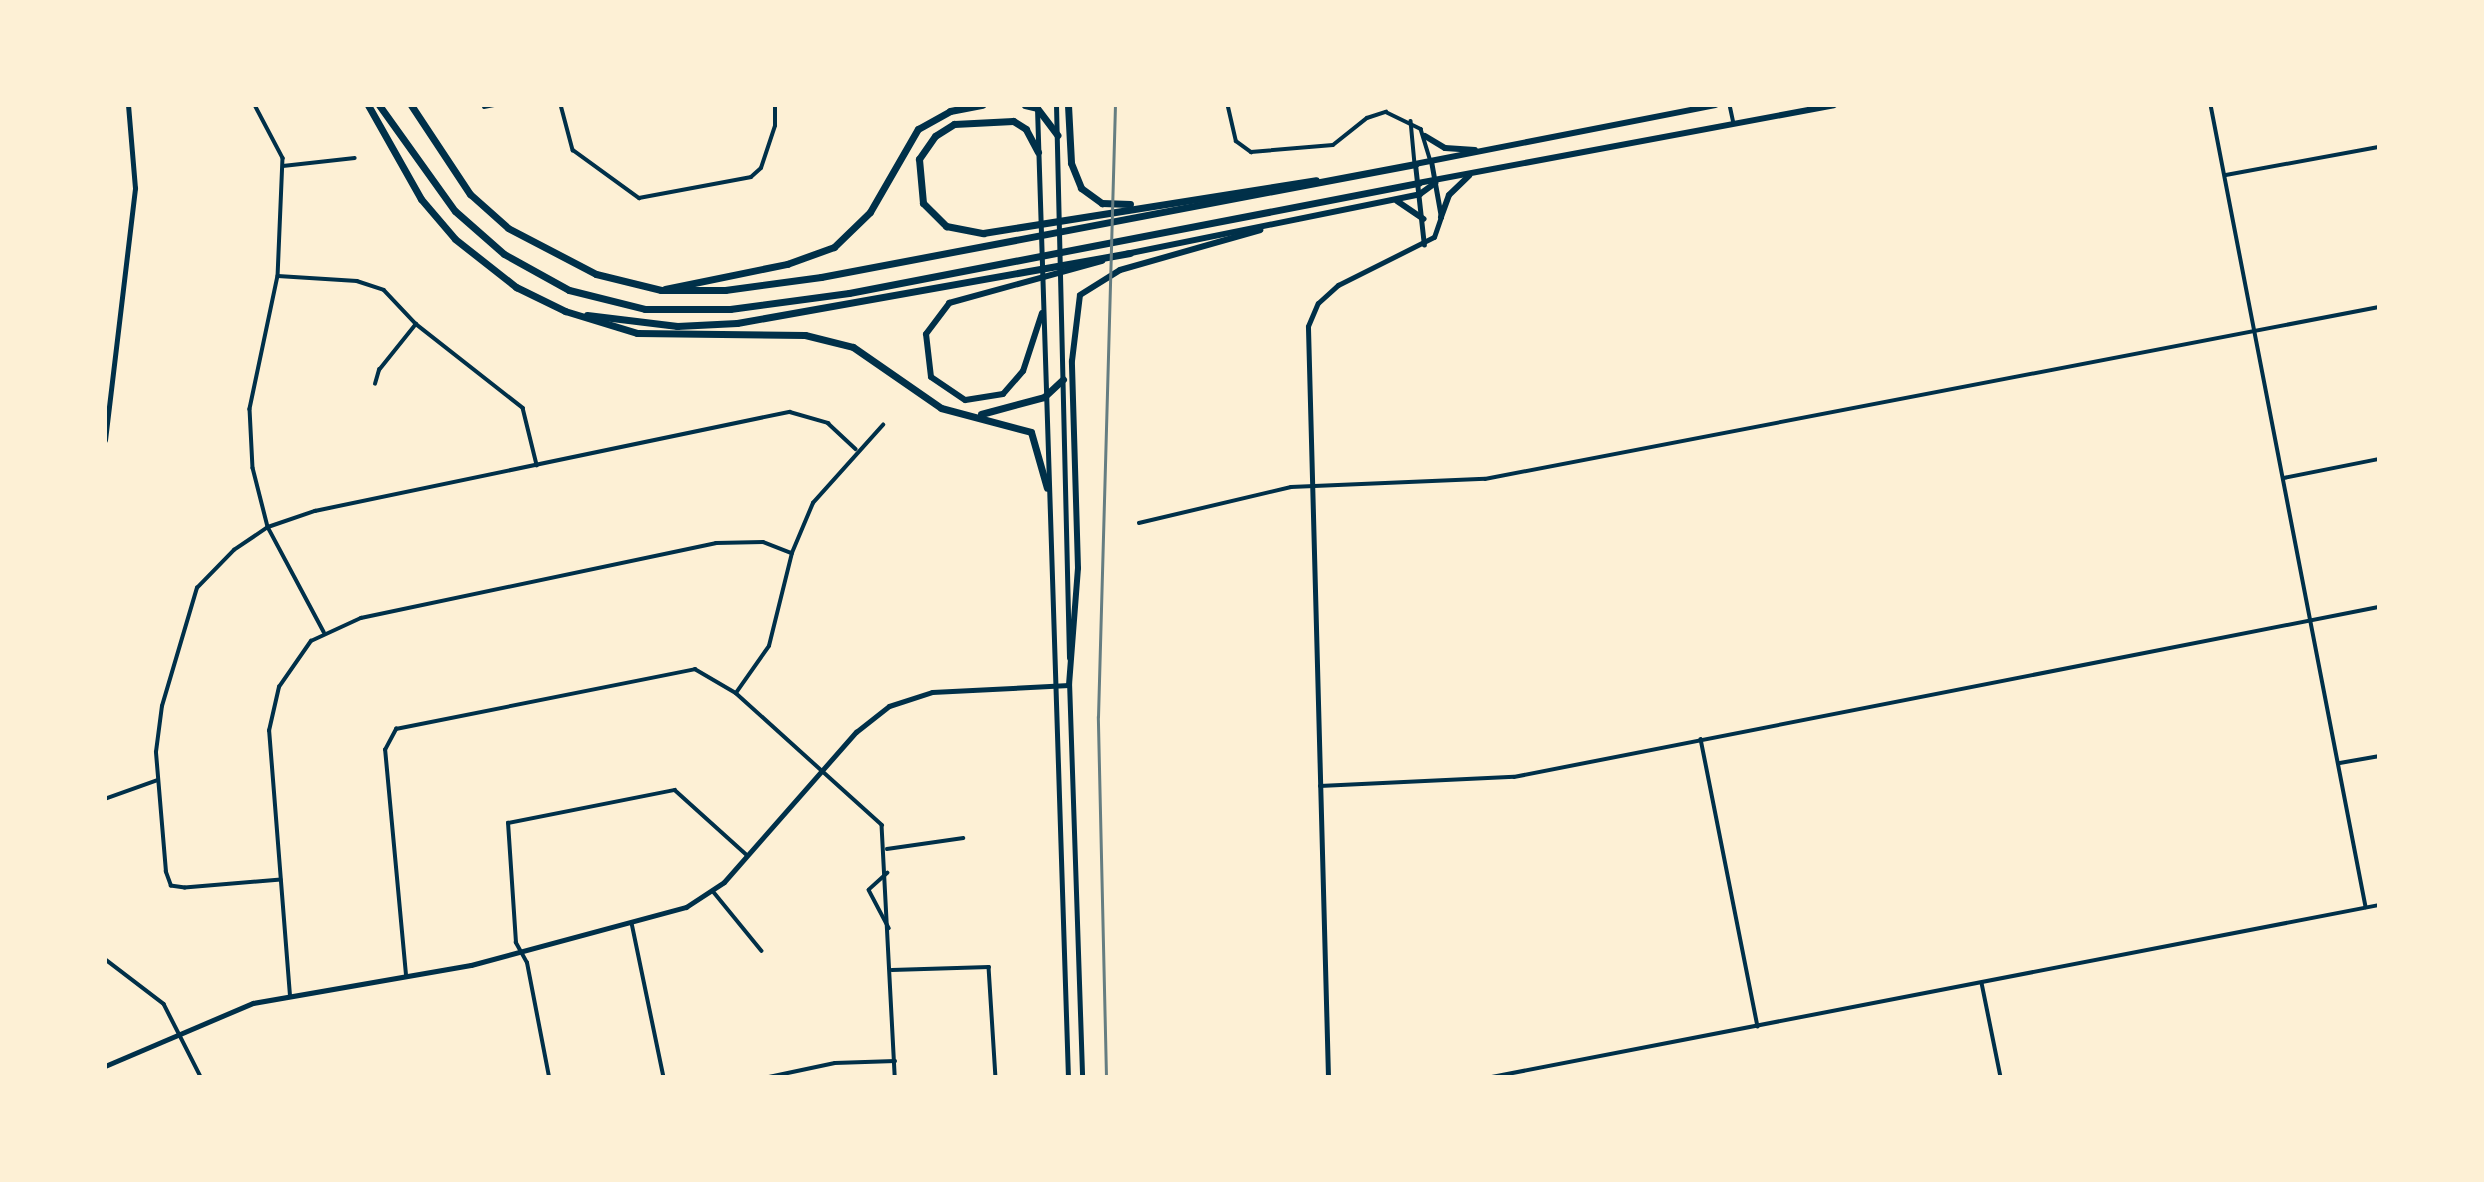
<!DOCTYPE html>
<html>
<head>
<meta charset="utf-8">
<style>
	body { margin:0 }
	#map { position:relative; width:2484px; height:1182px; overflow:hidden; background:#fdf0d5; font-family:Commissioner,sans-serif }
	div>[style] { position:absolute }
	.minor>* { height:3.5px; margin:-1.75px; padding:0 1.75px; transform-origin:1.75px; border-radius:1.75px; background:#003049 }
	.tertiary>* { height:5px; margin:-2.5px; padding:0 2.5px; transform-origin:2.5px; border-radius:2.5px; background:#003049 }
	.secondary>* { height:5px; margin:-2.5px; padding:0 2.5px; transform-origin:2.5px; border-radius:2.5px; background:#003049 }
	.trunk>* { height:6px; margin:-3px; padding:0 3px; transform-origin:3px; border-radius:3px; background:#003049 }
	.motorway>* { height:7px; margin:-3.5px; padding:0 3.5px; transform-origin:3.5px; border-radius:3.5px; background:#003049 }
	.rail>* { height:2.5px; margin:-1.25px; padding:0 1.25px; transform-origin:1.25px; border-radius:1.25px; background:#657d81 }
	span { translate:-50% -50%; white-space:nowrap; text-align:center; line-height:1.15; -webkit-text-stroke:5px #fdf0d5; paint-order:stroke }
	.frame { position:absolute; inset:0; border:107px solid #fdf0d5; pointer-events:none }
</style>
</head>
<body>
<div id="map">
	<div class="minor">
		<div style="left:255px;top:105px;width:60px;rotate:62.2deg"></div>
		<div style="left:283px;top:158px;width:118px;rotate:92.4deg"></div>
		<div style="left:278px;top:276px;width:136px;rotate:101.9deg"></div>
		<div style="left:250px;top:409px;width:59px;rotate:87.1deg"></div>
		<div style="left:253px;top:468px;width:61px;rotate:75.7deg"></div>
		<div style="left:268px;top:527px;width:119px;rotate:61.9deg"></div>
		<div style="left:561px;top:105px;width:47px;rotate:75.1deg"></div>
		<div style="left:573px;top:150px;width:82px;rotate:36deg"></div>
		<div style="left:639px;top:198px;width:114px;rotate:-10.6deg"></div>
		<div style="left:751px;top:177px;width:13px;rotate:-42deg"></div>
		<div style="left:761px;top:168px;width:44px;rotate:-71.6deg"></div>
		<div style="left:775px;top:126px;width:21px;rotate:-90deg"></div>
		<div style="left:1228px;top:105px;width:37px;rotate:77deg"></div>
		<div style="left:1236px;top:141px;width:19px;rotate:36deg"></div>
		<div style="left:1251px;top:152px;width:82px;rotate:-4.9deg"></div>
		<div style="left:1333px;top:145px;width:43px;rotate:-38.5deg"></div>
		<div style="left:1367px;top:118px;width:20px;rotate:-18deg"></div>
		<div style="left:1386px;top:112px;width:39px;rotate:26deg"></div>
		<div style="left:1421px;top:129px;width:34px;rotate:73deg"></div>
		<div style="left:1730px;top:105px;width:19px;rotate:78deg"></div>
		<div style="left:2211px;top:105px;width:817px;rotate:79.06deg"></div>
		<div style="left:484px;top:107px;width:10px;rotate:-11deg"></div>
		<div style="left:1411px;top:121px;width:43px;rotate:84.7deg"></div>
		<div style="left:283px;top:166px;width:72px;rotate:-6.3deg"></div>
		<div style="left:2226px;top:175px;width:156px;rotate:-10.4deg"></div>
		<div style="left:278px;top:276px;width:79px;rotate:3.6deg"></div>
		<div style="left:357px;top:281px;width:28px;rotate:18deg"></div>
		<div style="left:384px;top:290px;width:47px;rotate:46.7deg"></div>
		<div style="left:416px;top:324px;width:136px;rotate:38.1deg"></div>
		<div style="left:523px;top:408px;width:59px;rotate:76.2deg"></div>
		<div style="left:375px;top:384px;width:15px;rotate:-74deg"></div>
		<div style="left:379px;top:370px;width:59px;rotate:-51.2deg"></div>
		<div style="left:2284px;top:478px;width:97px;rotate:-11.3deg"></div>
		<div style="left:1139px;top:523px;width:156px;rotate:-13.3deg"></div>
		<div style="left:1291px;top:487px;width:194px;rotate:-2.4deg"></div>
		<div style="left:1485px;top:479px;width:910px;rotate:-10.89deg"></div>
		<div style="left:736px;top:693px;width:57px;rotate:-54.9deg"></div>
		<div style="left:769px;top:646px;width:96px;rotate:-76.1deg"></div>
		<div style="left:792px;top:553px;width:54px;rotate:-67.2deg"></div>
		<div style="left:813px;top:503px;width:105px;rotate:-48.1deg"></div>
		<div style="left:1701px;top:739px;width:293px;rotate:78.8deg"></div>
		<div style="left:2340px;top:763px;width:40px;rotate:-10deg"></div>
		<div style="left:1320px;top:786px;width:194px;rotate:-2.7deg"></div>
		<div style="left:1514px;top:777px;width:882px;rotate:-11.12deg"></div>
		<div style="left:105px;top:799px;width:56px;rotate:-19.7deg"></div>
		<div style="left:887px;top:849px;width:77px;rotate:-8.2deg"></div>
		<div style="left:888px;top:873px;width:25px;rotate:138deg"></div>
		<div style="left:869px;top:890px;width:43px;rotate:62.2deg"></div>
		<div style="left:281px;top:880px;width:96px;rotate:175.2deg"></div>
		<div style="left:185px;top:888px;width:14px;rotate:-172deg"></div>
		<div style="left:171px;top:886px;width:15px;rotate:-110deg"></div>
		<div style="left:166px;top:872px;width:120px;rotate:-94.8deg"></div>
		<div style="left:156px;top:752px;width:46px;rotate:-82.6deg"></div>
		<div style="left:162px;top:706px;width:123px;rotate:-73.5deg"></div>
		<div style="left:197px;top:588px;width:53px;rotate:-45.8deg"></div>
		<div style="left:234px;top:550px;width:41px;rotate:-34.1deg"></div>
		<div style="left:268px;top:527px;width:50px;rotate:-18.8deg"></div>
		<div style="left:315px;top:511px;width:485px;rotate:-11.8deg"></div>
		<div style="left:790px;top:412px;width:40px;rotate:16deg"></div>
		<div style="left:828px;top:423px;width:38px;rotate:43deg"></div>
		<div style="left:713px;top:891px;width:77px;rotate:50.8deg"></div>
		<div style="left:632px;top:923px;width:157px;rotate:78.3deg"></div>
		<div style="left:105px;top:959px;width:74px;rotate:37.3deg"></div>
		<div style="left:164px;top:1004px;width:82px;rotate:63.1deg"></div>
		<div style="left:892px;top:970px;width:97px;rotate:-1.8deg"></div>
		<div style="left:989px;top:967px;width:110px;rotate:86.4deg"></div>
		<div style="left:406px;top:975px;width:226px;rotate:-95.3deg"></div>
		<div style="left:385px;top:750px;width:24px;rotate:-62deg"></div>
		<div style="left:396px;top:729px;width:305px;rotate:-11.3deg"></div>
		<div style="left:695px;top:669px;width:48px;rotate:30.3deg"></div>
		<div style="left:736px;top:693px;width:197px;rotate:42.1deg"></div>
		<div style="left:882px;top:825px;width:252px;rotate:87deg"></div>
		<div style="left:1982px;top:983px;width:96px;rotate:78.6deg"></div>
		<div style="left:290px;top:996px;width:266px;rotate:-94.5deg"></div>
		<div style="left:269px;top:731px;width:45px;rotate:-77.2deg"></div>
		<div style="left:279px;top:687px;width:56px;rotate:-55.2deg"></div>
		<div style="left:311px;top:641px;width:55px;rotate:-24.7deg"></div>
		<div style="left:361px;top:618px;width:363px;rotate:-11.9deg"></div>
		<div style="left:716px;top:543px;width:47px;rotate:-1.2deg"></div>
		<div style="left:763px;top:542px;width:31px;rotate:21deg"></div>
		<div style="left:549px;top:1077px;width:116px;rotate:-100.9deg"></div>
		<div style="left:527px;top:963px;width:23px;rotate:-119deg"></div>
		<div style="left:516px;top:943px;width:120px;rotate:-93.8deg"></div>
		<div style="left:508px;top:823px;width:170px;rotate:-11.2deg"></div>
		<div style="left:675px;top:790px;width:97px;rotate:42.1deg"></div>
		<div style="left:769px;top:1077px;width:67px;rotate:-12deg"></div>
		<div style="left:835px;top:1063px;width:60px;rotate:-1.9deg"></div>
		<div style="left:1492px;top:1077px;width:904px;rotate:-10.97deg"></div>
	</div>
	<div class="tertiary">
		<div style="left:1415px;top:164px;width:81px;rotate:83.7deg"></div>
		<div style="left:105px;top:440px;width:254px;rotate:-83.2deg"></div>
		<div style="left:135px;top:188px;width:83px;rotate:-94.8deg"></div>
		<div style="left:105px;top:1066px;width:161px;rotate:-23.1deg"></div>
		<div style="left:253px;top:1003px;width:221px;rotate:-9.9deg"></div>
		<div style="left:471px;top:965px;width:223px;rotate:-15.1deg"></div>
		<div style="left:686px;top:907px;width:45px;rotate:-33.3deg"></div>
		<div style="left:724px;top:882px;width:200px;rotate:-48.7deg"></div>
		<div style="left:856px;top:732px;width:42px;rotate:-38.2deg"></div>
		<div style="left:889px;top:706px;width:45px;rotate:-18deg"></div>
		<div style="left:932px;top:692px;width:137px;rotate:-2.9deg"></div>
		<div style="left:1328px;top:1077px;width:751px;rotate:-91.53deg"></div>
		<div style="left:1308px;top:326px;width:25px;rotate:-67deg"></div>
		<div style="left:1318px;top:303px;width:27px;rotate:-42deg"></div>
		<div style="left:1338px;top:285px;width:107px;rotate:-26.6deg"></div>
		<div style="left:1434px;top:237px;width:21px;rotate:-71deg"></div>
		<div style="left:1441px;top:217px;width:57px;rotate:-100.1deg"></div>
	</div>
	<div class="secondary">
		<div style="left:1056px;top:105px;width:553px;rotate:88.65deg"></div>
		<div style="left:1037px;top:108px;width:969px;rotate:88.17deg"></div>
		<div style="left:1069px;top:681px;width:396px;rotate:88.1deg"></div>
	</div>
	<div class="trunk">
		<div style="left:1425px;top:136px;width:23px;rotate:31deg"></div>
		<div style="left:1445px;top:148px;width:30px;rotate:4deg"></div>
		<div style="left:1415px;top:164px;width:306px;rotate:-11.1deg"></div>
		<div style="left:1418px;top:183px;width:423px;rotate:-10.6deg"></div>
		<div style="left:1397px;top:201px;width:32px;rotate:34deg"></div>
		<div style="left:1441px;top:217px;width:23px;rotate:-70deg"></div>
		<div style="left:1449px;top:195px;width:28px;rotate:-44deg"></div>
		<div style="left:1126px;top:254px;width:300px;rotate:-11.5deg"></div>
		<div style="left:1420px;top:194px;width:19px;rotate:-36deg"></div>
		<div style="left:1042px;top:313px;width:61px;rotate:108.1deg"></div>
		<div style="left:1023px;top:371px;width:30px;rotate:131deg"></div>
		<div style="left:1003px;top:394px;width:38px;rotate:171deg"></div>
		<div style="left:965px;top:400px;width:41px;rotate:-145.9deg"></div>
		<div style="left:931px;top:377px;width:43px;rotate:-96.6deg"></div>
		<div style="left:926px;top:334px;width:39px;rotate:-53deg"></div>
		<div style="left:949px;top:303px;width:159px;rotate:-15.4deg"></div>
		<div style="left:1069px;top:685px;width:117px;rotate:-85.6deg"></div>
		<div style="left:1078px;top:568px;width:207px;rotate:-91.7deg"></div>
		<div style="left:1072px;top:361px;width:66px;rotate:-83.1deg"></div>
		<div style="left:1080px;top:295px;width:47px;rotate:-32deg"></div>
		<div style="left:1120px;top:270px;width:146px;rotate:-15.9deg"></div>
	</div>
	<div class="motorway">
		<div style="left:368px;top:105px;width:108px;rotate:60.6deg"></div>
		<div style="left:421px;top:199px;width:52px;rotate:49.6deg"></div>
		<div style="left:455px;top:239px;width:78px;rotate:38.2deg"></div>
		<div style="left:516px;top:287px;width:55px;rotate:26.1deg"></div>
		<div style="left:565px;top:311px;width:75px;rotate:17deg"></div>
		<div style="left:637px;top:333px;width:168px;rotate:0.7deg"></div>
		<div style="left:805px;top:335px;width:49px;rotate:14deg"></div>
		<div style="left:853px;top:347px;width:107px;rotate:34.7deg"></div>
		<div style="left:941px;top:408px;width:93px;rotate:14.9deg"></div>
		<div style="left:1031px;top:432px;width:58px;rotate:74.1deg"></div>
		<div style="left:379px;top:105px;width:130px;rotate:54.4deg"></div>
		<div style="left:455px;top:211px;width:65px;rotate:41.3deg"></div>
		<div style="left:504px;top:254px;width:74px;rotate:29deg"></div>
		<div style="left:569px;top:290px;width:78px;rotate:14deg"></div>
		<div style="left:645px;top:309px;width:85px"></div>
		<div style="left:730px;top:309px;width:120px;rotate:-7.7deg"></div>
		<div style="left:849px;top:293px;width:580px;rotate:-10.94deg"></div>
		<div style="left:411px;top:105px;width:107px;rotate:56.5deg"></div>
		<div style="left:470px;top:194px;width:51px;rotate:41.8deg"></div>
		<div style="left:508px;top:228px;width:99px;rotate:27.6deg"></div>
		<div style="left:596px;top:274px;width:67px;rotate:13.8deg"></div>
		<div style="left:661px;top:290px;width:64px"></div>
		<div style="left:725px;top:290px;width:97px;rotate:-7.7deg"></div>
		<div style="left:821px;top:277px;width:605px;rotate:-10.77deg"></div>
		<div style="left:1025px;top:105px;width:12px;rotate:14deg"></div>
		<div style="left:1037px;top:108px;width:34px;rotate:53deg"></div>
		<div style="left:1068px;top:105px;width:58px;rotate:87deg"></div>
		<div style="left:1071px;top:163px;width:27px;rotate:68deg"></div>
		<div style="left:1081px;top:188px;width:26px;rotate:36deg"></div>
		<div style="left:1102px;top:203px;width:28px;rotate:2deg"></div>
		<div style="left:1038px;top:152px;width:26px;rotate:-118deg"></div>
		<div style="left:1026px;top:129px;width:15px;rotate:-148deg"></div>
		<div style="left:1013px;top:121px;width:59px;rotate:177.1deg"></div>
		<div style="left:954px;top:124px;width:22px;rotate:148deg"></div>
		<div style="left:935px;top:136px;width:28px;rotate:125deg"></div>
		<div style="left:919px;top:159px;width:44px;rotate:84.8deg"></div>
		<div style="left:923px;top:203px;width:33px;rotate:45deg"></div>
		<div style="left:946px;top:226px;width:38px;rotate:11deg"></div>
		<div style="left:983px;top:233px;width:337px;rotate:-9deg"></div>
		<div style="left:665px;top:289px;width:125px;rotate:-11.6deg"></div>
		<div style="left:787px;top:264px;width:50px;rotate:-19.9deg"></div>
		<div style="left:834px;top:247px;width:50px;rotate:-44.2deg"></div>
		<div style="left:870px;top:212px;width:96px;rotate:-60deg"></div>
		<div style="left:918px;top:129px;width:37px;rotate:-29deg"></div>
		<div style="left:950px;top:111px;width:33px;rotate:-11deg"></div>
		<div style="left:587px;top:315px;width:91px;rotate:7deg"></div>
		<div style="left:677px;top:326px;width:60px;rotate:-2.9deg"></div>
		<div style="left:737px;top:323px;width:399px;rotate:-10.1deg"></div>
		<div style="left:981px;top:414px;width:65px;rotate:-15.1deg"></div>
		<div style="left:1044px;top:397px;width:26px;rotate:-43deg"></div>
	</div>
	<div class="rail">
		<div style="left:1106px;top:1077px;width:360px;rotate:-91.3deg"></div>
		<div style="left:1098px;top:717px;width:612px;rotate:-88.41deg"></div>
	</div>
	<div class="frame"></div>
</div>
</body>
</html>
